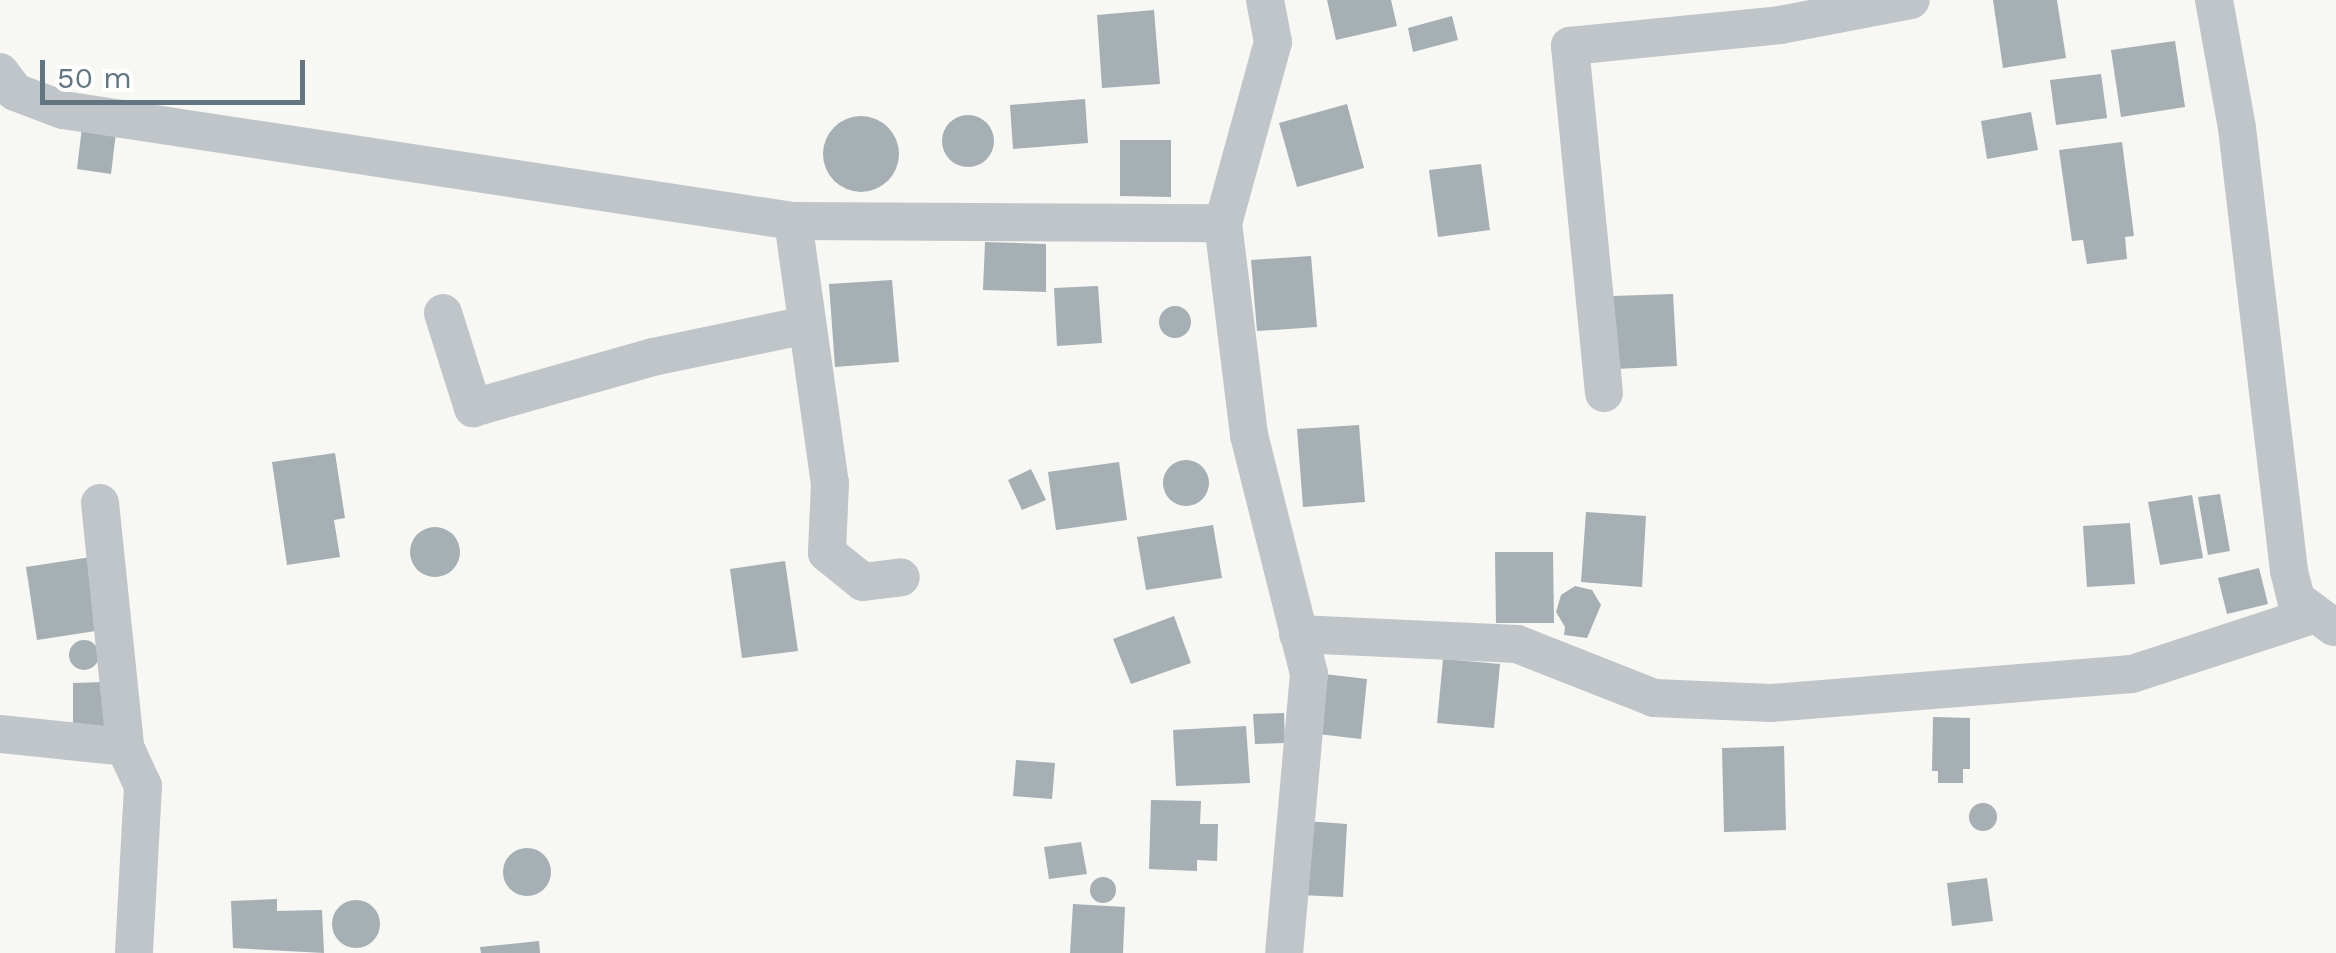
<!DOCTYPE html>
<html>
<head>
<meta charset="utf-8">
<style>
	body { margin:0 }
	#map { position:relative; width:2336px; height:953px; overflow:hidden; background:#f7f7f4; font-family:"Work Sans",sans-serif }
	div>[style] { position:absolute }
	.building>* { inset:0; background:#a5afb4 }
	.round { border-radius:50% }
	.minor>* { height:38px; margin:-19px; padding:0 19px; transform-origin:19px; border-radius:19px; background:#c0c5c9 }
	span { translate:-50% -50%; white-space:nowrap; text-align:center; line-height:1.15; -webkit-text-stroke:10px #fff; paint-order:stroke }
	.scale { position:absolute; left:40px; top:60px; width:265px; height:45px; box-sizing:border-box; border:5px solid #627580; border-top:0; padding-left:12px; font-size:30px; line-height:35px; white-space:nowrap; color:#627580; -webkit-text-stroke:8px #fff; paint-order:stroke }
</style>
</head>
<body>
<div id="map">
	<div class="building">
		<div style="clip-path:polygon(1327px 0,1391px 0,1397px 26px,1336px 40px)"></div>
		<div style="clip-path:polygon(1993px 0,2057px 0,2066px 58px,2003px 68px)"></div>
		<div style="clip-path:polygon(1154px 10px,1160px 84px,1102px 88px,1097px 15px)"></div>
		<div style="clip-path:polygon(1452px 16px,1458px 40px,1413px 52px,1408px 28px)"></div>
		<div style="clip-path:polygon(2175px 41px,2185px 107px,2121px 117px,2111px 50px)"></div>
		<div style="clip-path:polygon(2101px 74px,2107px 118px,2056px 125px,2050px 80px)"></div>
		<div style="clip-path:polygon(1085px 99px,1088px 143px,1013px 149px,1010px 105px)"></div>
		<div style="clip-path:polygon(1347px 104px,1364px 168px,1297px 187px,1279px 123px)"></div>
		<div style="clip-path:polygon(2031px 112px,2038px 150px,1987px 159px,1981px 121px)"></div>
		<div class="round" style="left:942px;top:115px;width:52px;height:52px"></div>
		<div class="round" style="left:823px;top:116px;width:76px;height:76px"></div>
		<div style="clip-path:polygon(82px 127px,116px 132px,111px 174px,77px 169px)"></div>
		<div style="clip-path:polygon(1120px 140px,1171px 140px,1171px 197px,1120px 196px)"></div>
		<div style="clip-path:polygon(2122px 142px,2134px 236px,2125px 237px,2127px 259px,2087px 264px,2083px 240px,2072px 241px,2059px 150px)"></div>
		<div style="clip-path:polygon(1481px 164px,1490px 230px,1438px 237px,1429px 170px)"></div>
		<div style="clip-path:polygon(985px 242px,1046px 244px,1046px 292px,983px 290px)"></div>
		<div style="clip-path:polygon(1311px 256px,1317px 327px,1257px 331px,1251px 260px)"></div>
		<div style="clip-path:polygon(892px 280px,899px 362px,835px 367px,829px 284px)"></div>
		<div style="clip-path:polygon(1098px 286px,1102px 343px,1057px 346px,1054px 288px)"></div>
		<div style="clip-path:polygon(1673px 294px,1677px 366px,1616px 369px,1612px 296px)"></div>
		<div class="round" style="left:1159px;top:306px;width:32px;height:32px"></div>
		<div style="clip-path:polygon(1359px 425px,1365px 502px,1303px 507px,1297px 429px)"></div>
		<div style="clip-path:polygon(335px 453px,345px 518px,334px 520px,340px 557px,287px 565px,272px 462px)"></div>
		<div class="round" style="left:1163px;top:460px;width:46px;height:46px"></div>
		<div style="clip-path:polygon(1119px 462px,1127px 520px,1056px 530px,1048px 472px)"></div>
		<div style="clip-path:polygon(1031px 469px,1046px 500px,1022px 510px,1008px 480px)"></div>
		<div style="clip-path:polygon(2220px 494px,2230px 551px,2208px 555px,2198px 497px)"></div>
		<div style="clip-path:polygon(2192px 495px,2203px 558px,2160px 565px,2148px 502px)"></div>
		<div style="clip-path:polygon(1586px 512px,1646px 516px,1642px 587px,1581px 582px)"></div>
		<div style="clip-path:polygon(2130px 523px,2135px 584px,2087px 587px,2083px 526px)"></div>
		<div style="clip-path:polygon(1213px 525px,1222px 578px,1146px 590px,1137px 537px)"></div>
		<div class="round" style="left:410px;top:527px;width:50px;height:50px"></div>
		<div style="clip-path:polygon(1495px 552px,1553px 552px,1554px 623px,1496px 623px)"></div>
		<div style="clip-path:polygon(91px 557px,102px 630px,37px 640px,26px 567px)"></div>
		<div style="clip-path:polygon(785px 561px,798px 651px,742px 658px,730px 569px)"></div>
		<div style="clip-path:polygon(2259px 568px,2268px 604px,2227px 614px,2218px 578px)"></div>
		<div style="clip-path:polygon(1575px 586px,1592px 590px,1601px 605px,1587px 638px,1564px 635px,1565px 627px,1556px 612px,1561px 595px)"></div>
		<div style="clip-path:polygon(1174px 616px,1191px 663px,1131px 684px,1113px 639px)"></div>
		<div class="round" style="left:69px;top:640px;width:30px;height:30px"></div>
		<div style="clip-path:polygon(1443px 659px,1500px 664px,1494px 728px,1437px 723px)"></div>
		<div style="clip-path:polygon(1324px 674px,1367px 679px,1361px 739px,1318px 734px)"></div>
		<div style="clip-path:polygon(104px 682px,105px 728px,73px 729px,73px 683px)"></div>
		<div style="clip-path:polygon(1284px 713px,1285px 743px,1255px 744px,1253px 714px)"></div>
		<div style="clip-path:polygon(1933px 717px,1970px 718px,1970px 769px,1963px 769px,1963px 783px,1938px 783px,1938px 771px,1932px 771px)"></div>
		<div style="clip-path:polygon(1246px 726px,1250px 783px,1176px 786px,1173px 730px)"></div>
		<div style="clip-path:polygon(1784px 746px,1786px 830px,1724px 832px,1722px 748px)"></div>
		<div style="clip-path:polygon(1016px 760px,1055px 763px,1052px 799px,1013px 796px)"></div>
		<div style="clip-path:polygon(1151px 800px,1201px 801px,1200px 824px,1218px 824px,1217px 861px,1197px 860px,1197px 871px,1149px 869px)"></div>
		<div class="round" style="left:1969px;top:803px;width:28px;height:28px"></div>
		<div style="clip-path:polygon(1306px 821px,1347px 824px,1343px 897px,1301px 895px)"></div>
		<div style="clip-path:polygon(1081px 842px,1087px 874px,1049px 879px,1044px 847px)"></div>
		<div class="round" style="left:503px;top:848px;width:48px;height:48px"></div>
		<div class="round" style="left:1090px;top:877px;width:26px;height:26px"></div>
		<div style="clip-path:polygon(1987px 878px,1993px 921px,1952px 926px,1947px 883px)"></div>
		<div style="clip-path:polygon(277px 899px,277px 911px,322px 910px,324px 953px,233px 948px,231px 901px)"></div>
		<div class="round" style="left:332px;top:900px;width:48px;height:48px"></div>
		<div style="clip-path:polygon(1073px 904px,1125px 907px,1123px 953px,1070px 953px)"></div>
		<div style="clip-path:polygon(539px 941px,540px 953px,481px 953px,480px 947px)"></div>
	</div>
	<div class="minor">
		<div style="left:1265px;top:0;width:43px;rotate:79.2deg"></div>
		<div style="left:1273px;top:42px;width:188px;rotate:105.4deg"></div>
		<div style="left:1223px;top:223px;width:214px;rotate:83deg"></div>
		<div style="left:1249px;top:435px;width:246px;rotate:75.9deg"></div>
		<div style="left:1309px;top:674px;width:280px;rotate:95.1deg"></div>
		<div style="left:2214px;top:0;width:130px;rotate:79.8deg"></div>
		<div style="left:2237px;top:128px;width:446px;rotate:83.3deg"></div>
		<div style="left:2289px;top:571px;width:29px;rotate:76deg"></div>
		<div style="left:2296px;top:599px;width:47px;rotate:36.4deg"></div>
		<div style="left:0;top:72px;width:25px;rotate:53deg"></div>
		<div style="left:15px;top:92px;width:51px;rotate:20.6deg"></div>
		<div style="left:63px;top:110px;width:738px;rotate:8.65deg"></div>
		<div style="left:793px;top:221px;width:430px;rotate:0.3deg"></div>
		<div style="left:793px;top:221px;width:265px;rotate:82deg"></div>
		<div style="left:830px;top:483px;width:70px;rotate:92.5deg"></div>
		<div style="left:827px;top:553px;width:46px;rotate:38.9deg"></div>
		<div style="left:863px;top:582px;width:38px;rotate:-7deg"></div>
		<div style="left:443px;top:313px;width:100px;rotate:72.5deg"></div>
		<div style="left:473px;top:408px;width:187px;rotate:-15.8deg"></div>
		<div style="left:653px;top:357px;width:156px;rotate:-11.8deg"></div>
		<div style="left:1604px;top:393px;width:349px;rotate:-95.6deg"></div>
		<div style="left:1570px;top:46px;width:211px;rotate:-5.7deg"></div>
		<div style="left:1780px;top:25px;width:133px;rotate:-10.8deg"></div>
		<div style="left:100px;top:503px;width:245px;rotate:84.1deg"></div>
		<div style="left:1298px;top:634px;width:219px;rotate:2.6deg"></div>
		<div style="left:1517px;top:644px;width:147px;rotate:21.5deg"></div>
		<div style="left:1654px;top:698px;width:117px;rotate:2.4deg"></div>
		<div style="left:1771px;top:703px;width:362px;rotate:-4.6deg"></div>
		<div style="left:2132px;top:674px;width:190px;rotate:-18.1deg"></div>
		<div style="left:0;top:734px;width:126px;rotate:5.9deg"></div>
		<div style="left:125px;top:747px;width:43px;rotate:65.2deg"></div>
		<div style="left:143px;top:786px;width:167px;rotate:93.1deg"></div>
	</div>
	<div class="scale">50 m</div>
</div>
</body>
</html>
